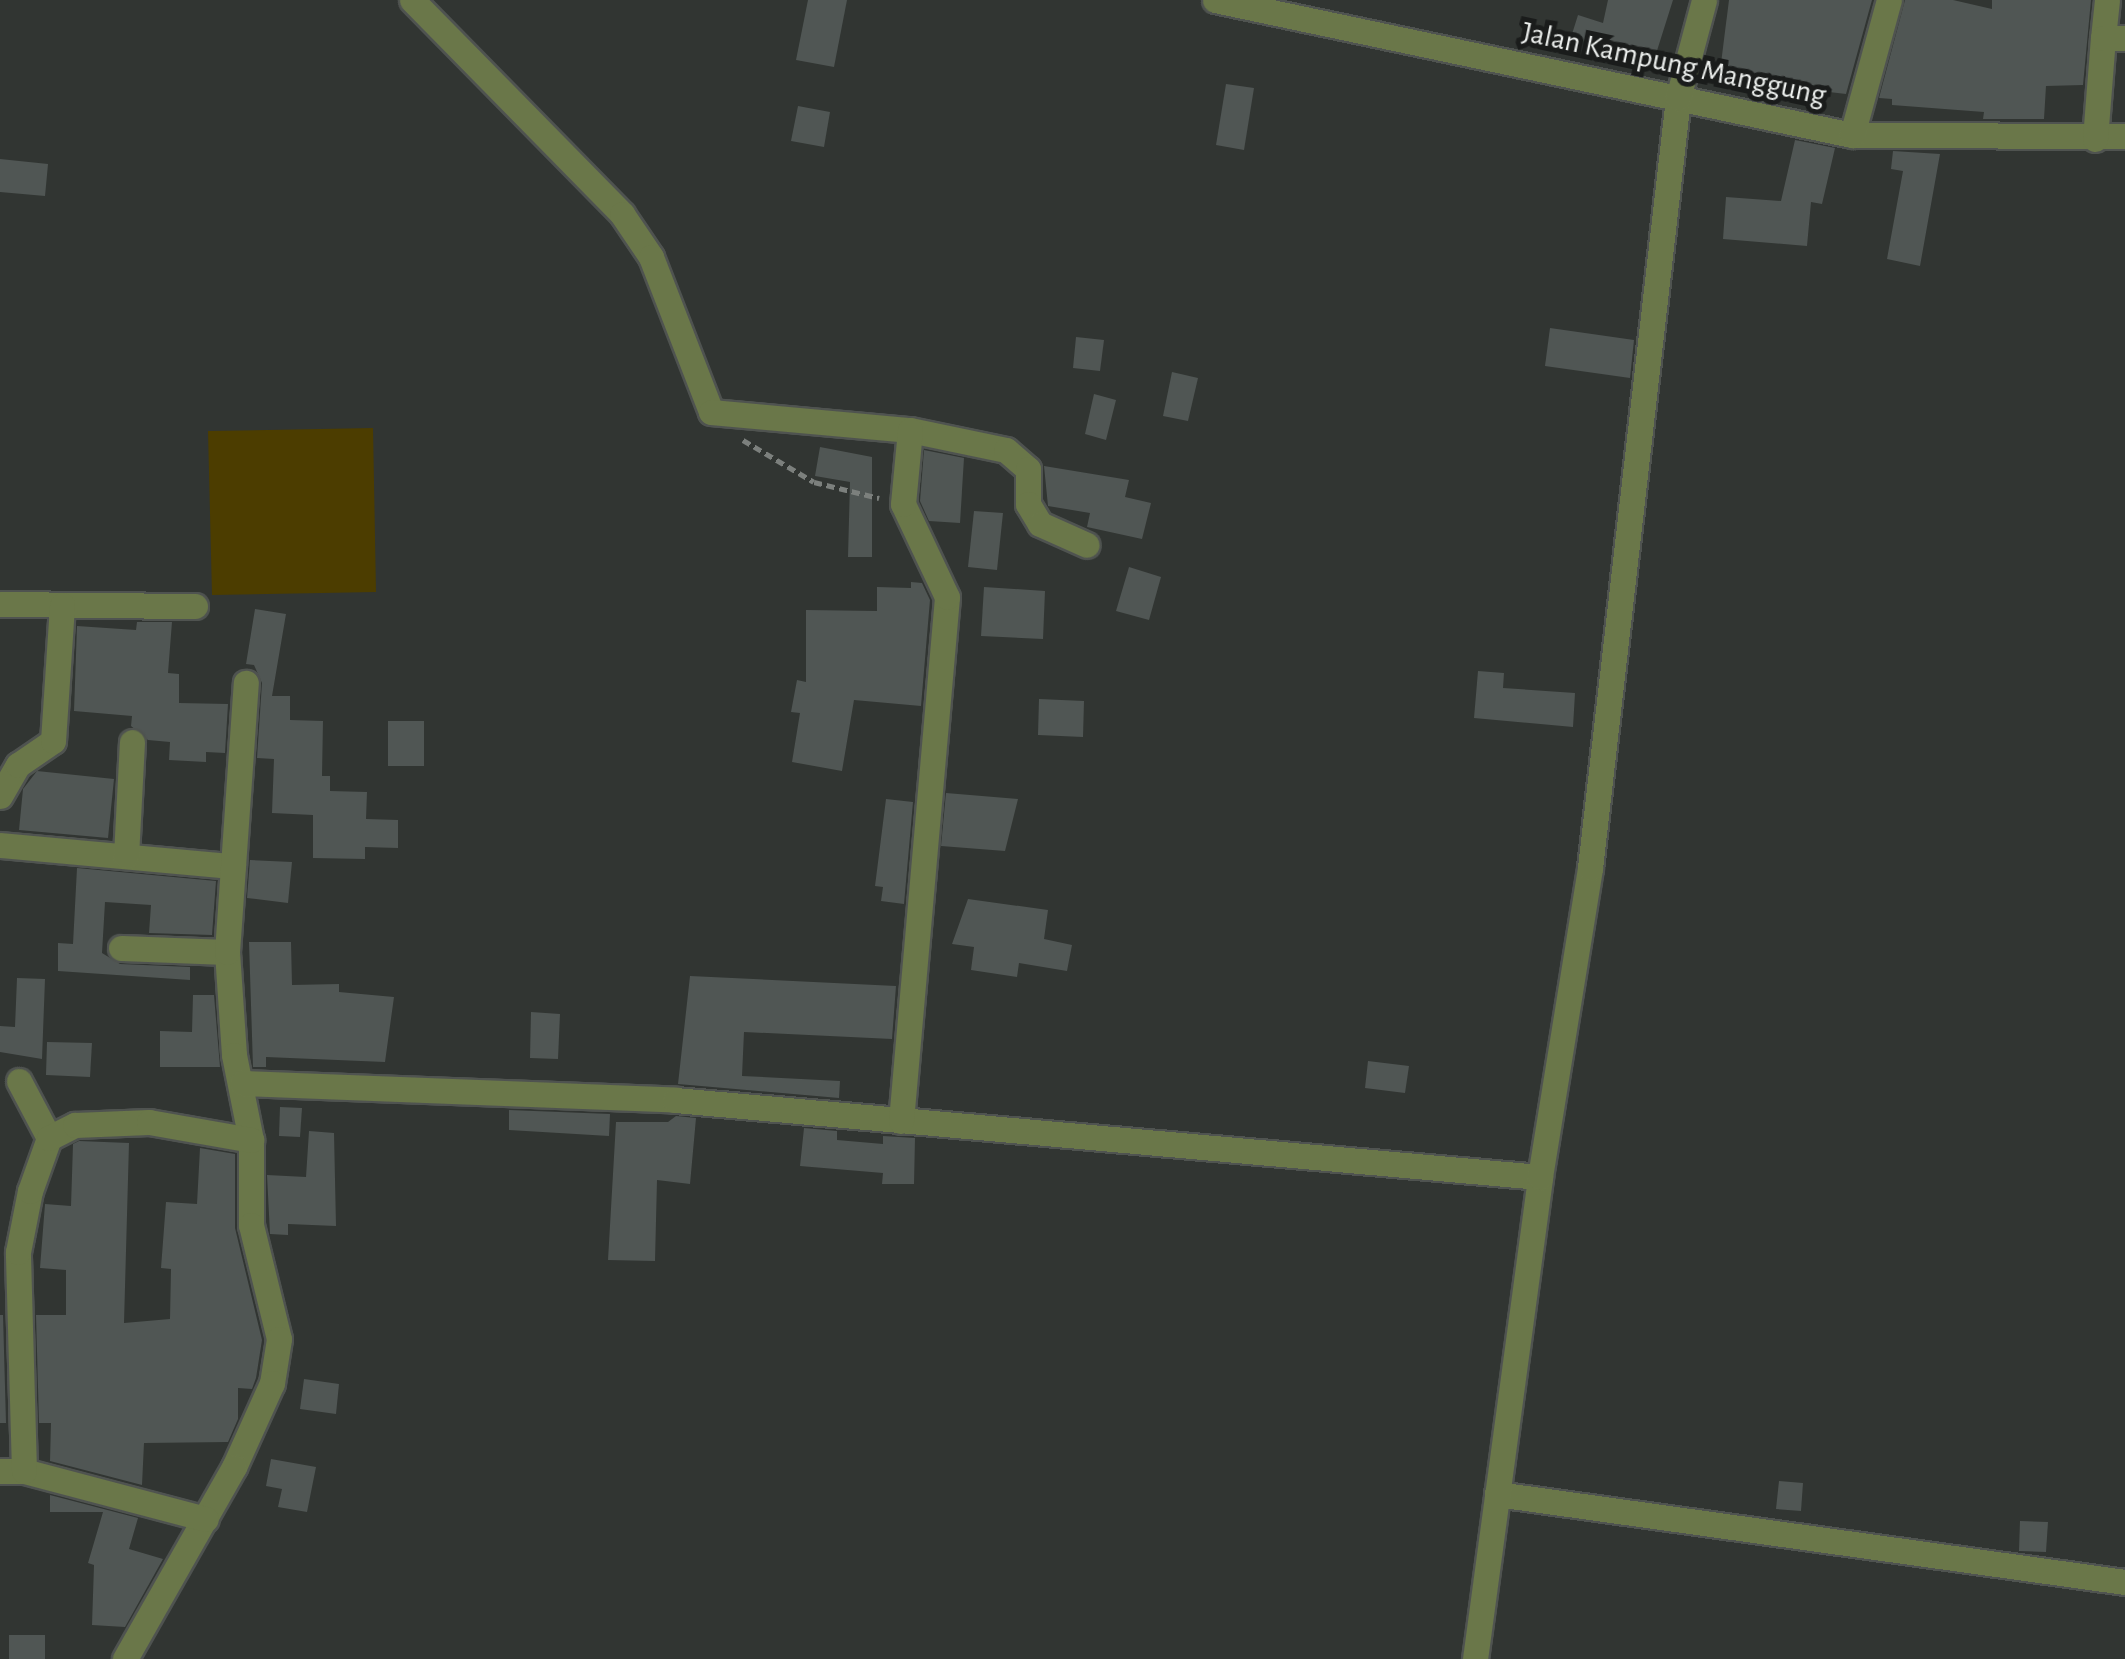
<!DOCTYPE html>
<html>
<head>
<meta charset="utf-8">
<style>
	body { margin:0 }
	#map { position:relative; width:2125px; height:1659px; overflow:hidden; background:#313532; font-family:"Alegreya Sans",sans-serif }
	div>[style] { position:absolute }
	.green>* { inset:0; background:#4c3d00 }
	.building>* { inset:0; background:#505654 }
	.path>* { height:5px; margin-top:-2.5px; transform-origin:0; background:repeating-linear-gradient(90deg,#7c807d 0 8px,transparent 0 13px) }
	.roads { filter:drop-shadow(2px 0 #4f5350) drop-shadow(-2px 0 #4f5350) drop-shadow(0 2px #4f5350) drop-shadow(0 -2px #4f5350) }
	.minor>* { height:25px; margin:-12.5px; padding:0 12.5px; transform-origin:12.5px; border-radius:12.5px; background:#6a7749 }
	span { translate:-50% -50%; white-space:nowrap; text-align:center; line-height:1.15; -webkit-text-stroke:10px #1a1c1b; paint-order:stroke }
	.street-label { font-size:30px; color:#edf0ee }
</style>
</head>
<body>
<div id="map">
	<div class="green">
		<div style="clip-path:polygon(373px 428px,376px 592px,212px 595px,208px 431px)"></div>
	</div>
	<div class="building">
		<div style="clip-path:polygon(808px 0,847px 0,834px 67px,796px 60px)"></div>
		<div style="clip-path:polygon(1608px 0,1673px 0,1655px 57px,1617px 46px,1611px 64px,1567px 50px,1578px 15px,1603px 23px)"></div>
		<div style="clip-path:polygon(1729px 0,1872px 0,1846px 94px,1719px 79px)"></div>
		<div style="clip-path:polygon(1905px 0,1953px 0,1992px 9px,1992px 0,2091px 0,2083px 85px,2046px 86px,2044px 119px,1983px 119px,1984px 112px,1892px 105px,1892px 99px,1879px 98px)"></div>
		<div style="clip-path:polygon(1226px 84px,1254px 88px,1244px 150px,1216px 145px)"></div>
		<div style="clip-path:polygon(798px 106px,830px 112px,824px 147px,791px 141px)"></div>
		<div style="clip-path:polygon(1795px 140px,1835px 148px,1822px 204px,1811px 202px,1807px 246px,1723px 239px,1726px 197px,1781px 201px)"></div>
		<div style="clip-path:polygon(1893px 151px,1940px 154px,1920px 266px,1887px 259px,1903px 171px,1891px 169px)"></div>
		<div style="clip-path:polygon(0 159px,48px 164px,45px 196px,0 192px)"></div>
		<div style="clip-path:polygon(1550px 328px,1634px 340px,1630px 378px,1545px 366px)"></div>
		<div style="clip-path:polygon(1076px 337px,1104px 340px,1100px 371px,1073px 368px)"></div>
		<div style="clip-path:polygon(1172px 372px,1198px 378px,1188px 421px,1163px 416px)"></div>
		<div style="clip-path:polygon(1094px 394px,1116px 400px,1106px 440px,1085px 434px)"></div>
		<div style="clip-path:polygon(820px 447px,872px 457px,872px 557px,848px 557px,850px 482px,815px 476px)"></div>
		<div style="clip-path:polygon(924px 450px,964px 458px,960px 523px,929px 521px,920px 501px)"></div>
		<div style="clip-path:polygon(1044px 466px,1129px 480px,1125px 497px,1151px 503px,1142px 539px,1087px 527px,1090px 513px,1048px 506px)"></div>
		<div style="clip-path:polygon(974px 511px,1003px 513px,997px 570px,968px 567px)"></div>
		<div style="clip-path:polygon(1129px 567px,1161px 577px,1149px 620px,1116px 611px)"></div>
		<div style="clip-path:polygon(911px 582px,922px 583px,930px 600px,921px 706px,854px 700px,842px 771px,792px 762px,800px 713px,791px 712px,797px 680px,806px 682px,806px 610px,877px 611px,877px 587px,911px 588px)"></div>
		<div style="clip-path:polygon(984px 587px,1045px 591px,1043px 639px,981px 636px)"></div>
		<div style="clip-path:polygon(255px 609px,286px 614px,272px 696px,290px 696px,290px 720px,323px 721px,322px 776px,330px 776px,330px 791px,367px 792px,366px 819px,398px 820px,398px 848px,365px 847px,365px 859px,313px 858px,313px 815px,272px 813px,274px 759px,257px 758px,262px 683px,254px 665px,246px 664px)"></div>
		<div style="clip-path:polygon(137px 622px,172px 622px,168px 673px,179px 674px,179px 703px,228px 704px,225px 753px,206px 752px,206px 762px,169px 760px,170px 742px,148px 740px,131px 726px,132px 716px,74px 711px,77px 626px,136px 630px)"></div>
		<div style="clip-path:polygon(1478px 671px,1504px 673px,1503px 688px,1575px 693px,1573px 727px,1474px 718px)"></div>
		<div style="clip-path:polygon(1039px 699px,1084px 701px,1083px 737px,1038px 735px)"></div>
		<div style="clip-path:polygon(388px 721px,424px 721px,424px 766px,388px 766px)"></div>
		<div style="clip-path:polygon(37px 771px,114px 779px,108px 838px,19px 830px,23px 789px)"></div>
		<div style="clip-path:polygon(946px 793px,1018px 799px,1005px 851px,941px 846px)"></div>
		<div style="clip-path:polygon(886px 799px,913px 802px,904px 904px,881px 901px,883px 887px,875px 886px)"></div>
		<div style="clip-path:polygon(250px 860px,292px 862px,288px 903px,247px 898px)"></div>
		<div style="clip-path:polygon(77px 868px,216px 881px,212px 935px,149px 933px,151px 905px,105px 902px,102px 953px,120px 964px,190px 967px,190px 980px,58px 971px,58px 943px,73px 944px)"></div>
		<div style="clip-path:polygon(968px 899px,1048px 910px,1044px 939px,1072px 945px,1067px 971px,1019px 963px,1017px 977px,971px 970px,974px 947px,952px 944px)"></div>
		<div style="clip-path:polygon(249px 942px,291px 942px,292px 985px,339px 984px,339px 992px,394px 997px,385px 1062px,266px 1057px,266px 1067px,253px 1067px)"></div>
		<div style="clip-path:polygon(690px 976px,896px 986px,892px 1039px,744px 1032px,742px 1076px,840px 1081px,839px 1098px,678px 1084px)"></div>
		<div style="clip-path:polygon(17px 978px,45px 979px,42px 1059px,0 1052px,0 1026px,15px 1027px)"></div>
		<div style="clip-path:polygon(193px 995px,214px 995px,220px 1067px,160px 1067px,160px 1031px,192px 1032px)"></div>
		<div style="clip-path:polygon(531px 1012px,560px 1014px,558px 1059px,530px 1058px)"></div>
		<div style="clip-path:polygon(47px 1042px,92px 1043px,90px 1077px,46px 1075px)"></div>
		<div style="clip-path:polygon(1368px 1061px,1409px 1066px,1405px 1093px,1365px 1088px)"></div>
		<div style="clip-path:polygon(280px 1107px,302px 1108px,300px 1137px,279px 1136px)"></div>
		<div style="clip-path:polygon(509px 1110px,610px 1114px,609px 1136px,509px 1130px)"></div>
		<div style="clip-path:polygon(676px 1116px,696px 1118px,690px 1184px,657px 1180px,655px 1261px,608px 1260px,616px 1122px,668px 1122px)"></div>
		<div style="clip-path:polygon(804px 1128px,837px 1131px,837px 1140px,883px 1144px,883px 1136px,915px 1138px,914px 1184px,882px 1184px,883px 1173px,800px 1166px)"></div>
		<div style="clip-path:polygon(309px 1131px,334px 1133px,336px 1226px,288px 1224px,288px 1235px,270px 1234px,267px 1175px,306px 1177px)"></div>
		<div style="clip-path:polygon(79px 1141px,129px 1143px,124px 1323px,170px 1319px,171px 1269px,161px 1268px,166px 1202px,197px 1204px,200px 1148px,235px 1154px,235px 1228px,262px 1340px,256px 1378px,252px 1389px,238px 1388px,238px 1419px,228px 1442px,144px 1443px,142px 1485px,50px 1461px,51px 1423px,39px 1423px,36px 1315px,66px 1315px,66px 1270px,40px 1268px,45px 1204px,71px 1206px,73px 1144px)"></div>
		<div style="clip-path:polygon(0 1315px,3px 1315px,6px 1423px,0 1423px)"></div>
		<div style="clip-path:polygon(304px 1379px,339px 1384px,336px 1414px,300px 1409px)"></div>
		<div style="clip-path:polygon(271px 1459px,316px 1467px,307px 1512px,278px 1507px,282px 1489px,266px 1486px)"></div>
		<div style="clip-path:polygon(1779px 1481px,1803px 1483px,1801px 1511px,1776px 1509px)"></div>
		<div style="clip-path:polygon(50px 1495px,138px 1518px,129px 1549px,163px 1559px,125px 1627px,92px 1625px,94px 1565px,88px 1563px,103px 1512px,50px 1512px)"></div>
		<div style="clip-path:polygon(2020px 1521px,2048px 1522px,2046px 1552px,2019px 1551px)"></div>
		<div style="clip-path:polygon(9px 1635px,45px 1635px,45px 1659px,9px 1659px)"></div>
	</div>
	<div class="path">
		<div style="left:743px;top:440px;width:82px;rotate:30.6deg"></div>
		<div style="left:814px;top:482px;width:67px;rotate:13.8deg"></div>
	</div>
	<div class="roads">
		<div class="minor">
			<div style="left:412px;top:0;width:300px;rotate:45.5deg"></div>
			<div style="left:622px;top:214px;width:52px;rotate:56deg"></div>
			<div style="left:651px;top:257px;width:166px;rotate:68.8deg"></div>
			<div style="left:711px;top:412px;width:200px;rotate:5.2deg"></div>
			<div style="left:910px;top:430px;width:98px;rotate:11.8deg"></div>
			<div style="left:1006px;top:450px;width:29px;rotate:41deg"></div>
			<div style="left:1028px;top:469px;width:35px;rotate:90deg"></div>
			<div style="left:1028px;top:504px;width:23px;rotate:59deg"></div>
			<div style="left:1040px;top:524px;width:51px;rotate:24.1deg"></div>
			<div style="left:1215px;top:0;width:651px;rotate:11.97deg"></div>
			<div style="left:1852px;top:135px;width:273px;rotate:0.2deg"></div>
			<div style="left:2103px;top:38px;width:38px;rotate:-84deg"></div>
			<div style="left:1852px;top:135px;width:140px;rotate:-74.7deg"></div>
			<div style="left:2095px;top:139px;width:101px;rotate:-85.5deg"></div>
			<div style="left:2103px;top:38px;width:22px"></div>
			<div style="left:0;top:604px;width:195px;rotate:0.6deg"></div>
			<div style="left:0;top:796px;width:36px;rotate:-60deg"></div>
			<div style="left:18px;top:765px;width:42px;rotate:-34.4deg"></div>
			<div style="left:53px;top:741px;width:136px;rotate:-86.2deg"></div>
			<div style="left:0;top:845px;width:234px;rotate:5.2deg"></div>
			<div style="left:126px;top:856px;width:114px;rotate:-87deg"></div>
			<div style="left:121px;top:948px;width:106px;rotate:2.2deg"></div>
			<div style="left:227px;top:952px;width:103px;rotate:86.1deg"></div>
			<div style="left:234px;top:1055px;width:87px;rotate:78.7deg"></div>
			<div style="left:251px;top:1140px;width:85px;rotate:90deg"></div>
			<div style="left:251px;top:1225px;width:117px;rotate:76.2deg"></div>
			<div style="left:279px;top:1339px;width:45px;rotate:99deg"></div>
			<div style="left:272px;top:1383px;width:92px;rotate:114.3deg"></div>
			<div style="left:234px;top:1467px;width:221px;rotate:119.6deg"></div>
			<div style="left:227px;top:952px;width:270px;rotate:-86deg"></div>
			<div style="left:19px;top:1081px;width:64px;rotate:62.2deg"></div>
			<div style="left:242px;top:1083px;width:433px;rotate:2.2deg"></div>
			<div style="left:675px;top:1100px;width:868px;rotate:5.09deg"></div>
			<div style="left:901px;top:1121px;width:526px;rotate:-84.98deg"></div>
			<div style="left:947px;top:597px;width:103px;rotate:-115.3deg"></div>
			<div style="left:903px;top:504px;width:74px;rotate:-84.6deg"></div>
			<div style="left:0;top:1471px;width:24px"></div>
			<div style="left:24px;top:1471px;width:188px;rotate:14.8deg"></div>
			<div style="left:24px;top:1471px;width:219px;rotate:-91.6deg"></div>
			<div style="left:18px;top:1252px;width:62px;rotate:-78.9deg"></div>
			<div style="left:30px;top:1191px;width:56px;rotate:-70.3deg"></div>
			<div style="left:49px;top:1138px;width:29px;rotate:-27deg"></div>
			<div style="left:75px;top:1125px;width:74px;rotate:-2.3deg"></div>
			<div style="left:149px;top:1122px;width:104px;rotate:10deg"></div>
			<div style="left:1497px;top:1494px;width:634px;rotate:7.98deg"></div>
			<div style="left:1475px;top:1659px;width:486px;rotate:-82.3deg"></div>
			<div style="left:1540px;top:1177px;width:313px;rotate:-80.8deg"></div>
			<div style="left:1590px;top:868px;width:775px;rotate:-83.48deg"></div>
			<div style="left:1678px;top:98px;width:101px;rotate:-75.1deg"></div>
		</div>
	</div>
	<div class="street-label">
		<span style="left:1674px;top:64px;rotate:12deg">Jalan Kampung Manggung</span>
	</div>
</div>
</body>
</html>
